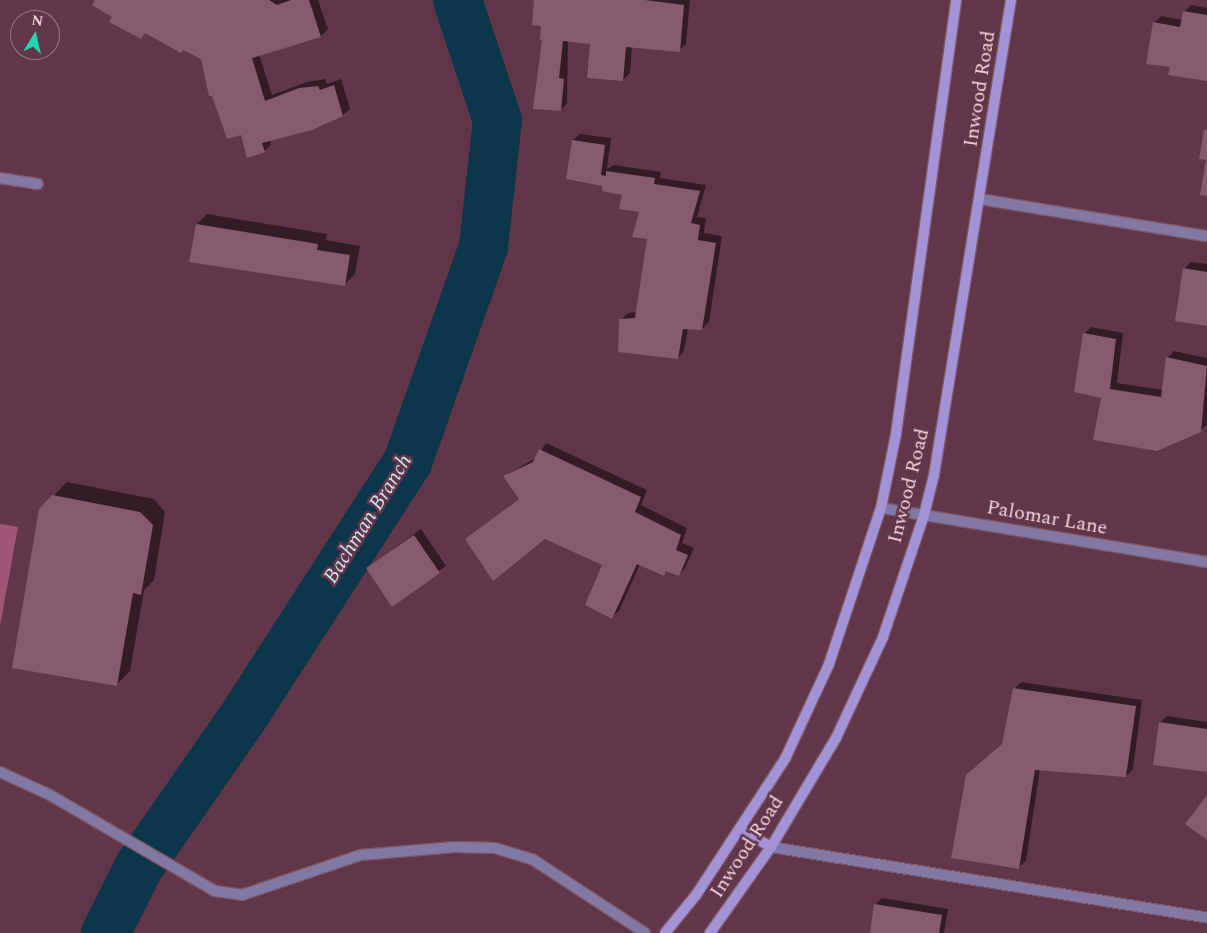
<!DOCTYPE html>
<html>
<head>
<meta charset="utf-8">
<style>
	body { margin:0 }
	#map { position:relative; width:1207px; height:933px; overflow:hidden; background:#613648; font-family:Spectral,serif }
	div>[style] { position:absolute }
	.green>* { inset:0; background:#a25677 }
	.shadow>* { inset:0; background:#0007 }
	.river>* { height:49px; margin:-24.5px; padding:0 24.5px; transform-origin:24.5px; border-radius:24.5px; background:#0c374b }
	.building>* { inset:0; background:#885a6d }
	.roads { filter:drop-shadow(1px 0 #7e5666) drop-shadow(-1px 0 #7e5666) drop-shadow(0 1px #7e5666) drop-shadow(0 -1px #7e5666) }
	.service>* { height:10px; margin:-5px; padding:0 5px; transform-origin:5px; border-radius:5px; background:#8178a3 }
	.minor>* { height:10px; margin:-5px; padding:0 5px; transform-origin:5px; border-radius:5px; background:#8178a3 }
	.secondary>* { height:10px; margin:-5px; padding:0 5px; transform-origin:5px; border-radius:5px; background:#a293d7 }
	span { translate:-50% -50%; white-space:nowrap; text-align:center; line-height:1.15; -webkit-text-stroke:5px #613648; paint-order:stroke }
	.street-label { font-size:20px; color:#f0d5de }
	.water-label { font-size:21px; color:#cae4f3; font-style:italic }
	.north { position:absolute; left:10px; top:10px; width:50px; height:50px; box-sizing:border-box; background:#613648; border:1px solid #9a7684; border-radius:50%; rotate:9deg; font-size:14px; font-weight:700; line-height:20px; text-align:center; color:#f0d5de }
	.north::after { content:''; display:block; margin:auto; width:18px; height:22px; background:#20d5b0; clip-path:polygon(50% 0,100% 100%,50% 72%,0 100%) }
</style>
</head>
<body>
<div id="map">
	<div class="green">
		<div style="clip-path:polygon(0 524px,18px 527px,0 626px)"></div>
	</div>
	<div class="shadow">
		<div style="clip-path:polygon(96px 0,318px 0,328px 29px,321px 36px,259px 54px,272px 95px,307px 82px,325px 79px,327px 84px,341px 79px,350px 109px,343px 115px,270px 140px,271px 144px,265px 151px,242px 133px,202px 58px,114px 16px)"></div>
		<div style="clip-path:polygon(536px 0,690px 0,686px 44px,679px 50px,632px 46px,630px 73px,623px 80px,591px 43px,568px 41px,567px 103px,561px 110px)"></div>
		<div style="clip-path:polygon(1191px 5px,1207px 8px,1207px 80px,1171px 66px,1154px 23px,1161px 16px,1183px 20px,1184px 12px)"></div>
		<div style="clip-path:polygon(580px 134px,611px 138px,607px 169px,614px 165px,661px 172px,660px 178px,706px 185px,697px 217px,706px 218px,704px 233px,722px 236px,709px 322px,702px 329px,688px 328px,684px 351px,678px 358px,621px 320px,628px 313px,638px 312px,649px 238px,641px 211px,623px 194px,604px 185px,573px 140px)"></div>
		<div style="clip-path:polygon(207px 214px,327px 234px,326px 240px,360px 246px,355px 274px,345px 284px,197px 224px)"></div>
		<div style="clip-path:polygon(1191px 262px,1207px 264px,1207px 325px,1184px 269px)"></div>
		<div style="clip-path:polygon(1091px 327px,1123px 333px,1117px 383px,1163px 390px,1167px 358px,1174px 351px,1207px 358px,1207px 424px,1200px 431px,1102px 397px,1084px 334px)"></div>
		<div style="clip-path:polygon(546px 443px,647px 490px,641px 505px,687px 528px,682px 543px,694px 548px,685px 568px,678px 575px,668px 570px,663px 574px,640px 564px,619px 611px,612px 617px,604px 564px,544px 538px,466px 539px,520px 498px,504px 476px,536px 458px)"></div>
		<div style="clip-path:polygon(67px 482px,154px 499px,165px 512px,154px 580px,144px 590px,130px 671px,117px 684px,40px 510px)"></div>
		<div style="clip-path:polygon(421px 529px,446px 566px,392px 605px,367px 568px)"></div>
		<div style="clip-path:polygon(1021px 682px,1142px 700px,1133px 769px,1126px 776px,1040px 769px,1026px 861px,1019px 867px,1004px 743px,1014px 689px)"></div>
		<div style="clip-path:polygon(1167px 716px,1207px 722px,1207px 771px,1160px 723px)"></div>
		<div style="clip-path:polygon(882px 898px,948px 909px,944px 933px,871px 933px,875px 905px)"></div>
	</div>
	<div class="river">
		<div style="left:105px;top:933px;width:74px;rotate:-63.4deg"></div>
		<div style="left:138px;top:867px;width:184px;rotate:-55.2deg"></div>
		<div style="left:243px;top:716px;width:302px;rotate:-57.2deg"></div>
		<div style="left:407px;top:462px;width:229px;rotate:-70.6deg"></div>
		<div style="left:483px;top:246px;width:127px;rotate:-83.7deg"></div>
		<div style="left:497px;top:120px;width:126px;rotate:-108.4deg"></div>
	</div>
	<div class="building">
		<div style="clip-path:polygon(95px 0,269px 0,277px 5px,291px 0,309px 0,321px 37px,252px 58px,265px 101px,299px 88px,318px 86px,320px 90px,334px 85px,343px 116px,312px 130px,262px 143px,265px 152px,247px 158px,241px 135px,227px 139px,212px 96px,209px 96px,201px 59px,183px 50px,181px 53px,145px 33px,141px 39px,109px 22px,112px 17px,92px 5px)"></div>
		<div style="clip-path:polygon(534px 0,645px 0,684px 5px,680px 52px,626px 47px,623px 81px,587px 78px,590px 44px,563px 41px,559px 78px,564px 79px,561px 111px,533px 109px,542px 40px,540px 40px,541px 26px,532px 25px)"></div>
		<div style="clip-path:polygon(1183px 11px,1207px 15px,1207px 81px,1168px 75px,1170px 67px,1146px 64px,1153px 22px,1180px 27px)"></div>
		<div style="clip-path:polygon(1204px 130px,1207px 130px,1207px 196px,1200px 195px,1206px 160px,1199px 159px)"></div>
		<div style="clip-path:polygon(572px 140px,605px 145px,601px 175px,606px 176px,606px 171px,655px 178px,654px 184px,700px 191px,691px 223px,700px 225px,698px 240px,716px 243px,702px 330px,683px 329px,678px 359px,618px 352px,619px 319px,635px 318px,647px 239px,632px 237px,639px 212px,619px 209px,622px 195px,602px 191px,602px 186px,566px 179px)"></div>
		<div style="clip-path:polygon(196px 224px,318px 244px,317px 250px,350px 255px,345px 286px,189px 262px)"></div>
		<div style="clip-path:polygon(1183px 268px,1207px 272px,1207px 326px,1175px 321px)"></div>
		<div style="clip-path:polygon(1083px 333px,1116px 339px,1110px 389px,1161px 397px,1166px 357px,1207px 366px,1201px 432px,1157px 451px,1093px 440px,1101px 398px,1074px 392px)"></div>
		<div style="clip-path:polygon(539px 449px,641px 497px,635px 512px,681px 535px,676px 550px,688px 555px,679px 576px,666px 571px,664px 576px,637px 564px,612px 619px,585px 605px,602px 565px,545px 539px,493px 581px,465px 539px,519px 499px,503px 476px,533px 462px)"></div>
		<div style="clip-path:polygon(52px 495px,140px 512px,153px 525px,141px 595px,133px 593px,117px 686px,12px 668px,39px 509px)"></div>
		<div style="clip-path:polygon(414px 535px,440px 573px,392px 607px,366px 568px)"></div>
		<div style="clip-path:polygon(1013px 688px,1136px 706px,1126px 777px,1035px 770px,1019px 869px,951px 858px,966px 775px,1002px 744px)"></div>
		<div style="clip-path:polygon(1159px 722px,1207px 729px,1207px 772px,1153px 765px)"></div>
		<div style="clip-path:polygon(1207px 795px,1207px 840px,1185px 824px)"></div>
		<div style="clip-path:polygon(874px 904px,942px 915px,939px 933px,870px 933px)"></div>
	</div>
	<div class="roads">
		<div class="service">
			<div style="left:980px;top:199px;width:230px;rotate:9.3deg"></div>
			<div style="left:0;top:772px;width:55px;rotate:24.7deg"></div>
			<div style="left:50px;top:795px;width:191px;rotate:30.2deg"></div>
			<div style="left:215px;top:891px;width:27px;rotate:8deg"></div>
			<div style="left:242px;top:895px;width:126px;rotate:-18.6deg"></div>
			<div style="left:361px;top:855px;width:94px;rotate:-4.9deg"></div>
			<div style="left:455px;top:847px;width:40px;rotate:1.4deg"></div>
			<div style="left:495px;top:848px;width:39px;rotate:17deg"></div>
			<div style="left:532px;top:859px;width:135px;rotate:33.2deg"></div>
			<div style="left:771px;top:847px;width:442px;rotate:9.2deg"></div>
		</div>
		<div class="minor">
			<div style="left:0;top:178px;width:38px;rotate:9deg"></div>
			<div style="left:881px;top:508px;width:330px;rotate:9.4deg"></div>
		</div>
		<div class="secondary">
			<div style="left:739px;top:829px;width:37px;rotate:29deg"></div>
			<div style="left:665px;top:933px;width:49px;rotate:-50.8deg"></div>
			<div style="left:696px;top:895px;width:163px;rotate:-56.8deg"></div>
			<div style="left:785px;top:759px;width:105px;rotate:-65.1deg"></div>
			<div style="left:829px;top:664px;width:164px;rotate:-71.6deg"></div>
			<div style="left:881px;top:508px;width:76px;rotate:-78.5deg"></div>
			<div style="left:896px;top:434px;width:438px;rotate:-82.1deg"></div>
			<div style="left:710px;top:933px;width:105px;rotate:-54.7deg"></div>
			<div style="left:771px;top:847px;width:127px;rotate:-59.2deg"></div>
			<div style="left:836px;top:738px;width:111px;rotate:-65deg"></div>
			<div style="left:883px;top:637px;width:129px;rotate:-71.4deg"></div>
			<div style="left:924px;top:515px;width:41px;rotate:-76deg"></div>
			<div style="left:934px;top:475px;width:481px;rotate:-80.8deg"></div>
		</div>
	</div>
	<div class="street-label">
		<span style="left:980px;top:89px;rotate:-81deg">Inwood Road</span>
		<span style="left:909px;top:486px;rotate:-76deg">Inwood Road</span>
		<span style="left:1047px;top:518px;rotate:10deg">Palomar Lane</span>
		<span style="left:747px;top:847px;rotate:-57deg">Inwood Road</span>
	</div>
	<div class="water-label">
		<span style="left:368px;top:519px;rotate:-58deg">Bachman Branch</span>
	</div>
	<div class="north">N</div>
</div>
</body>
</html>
